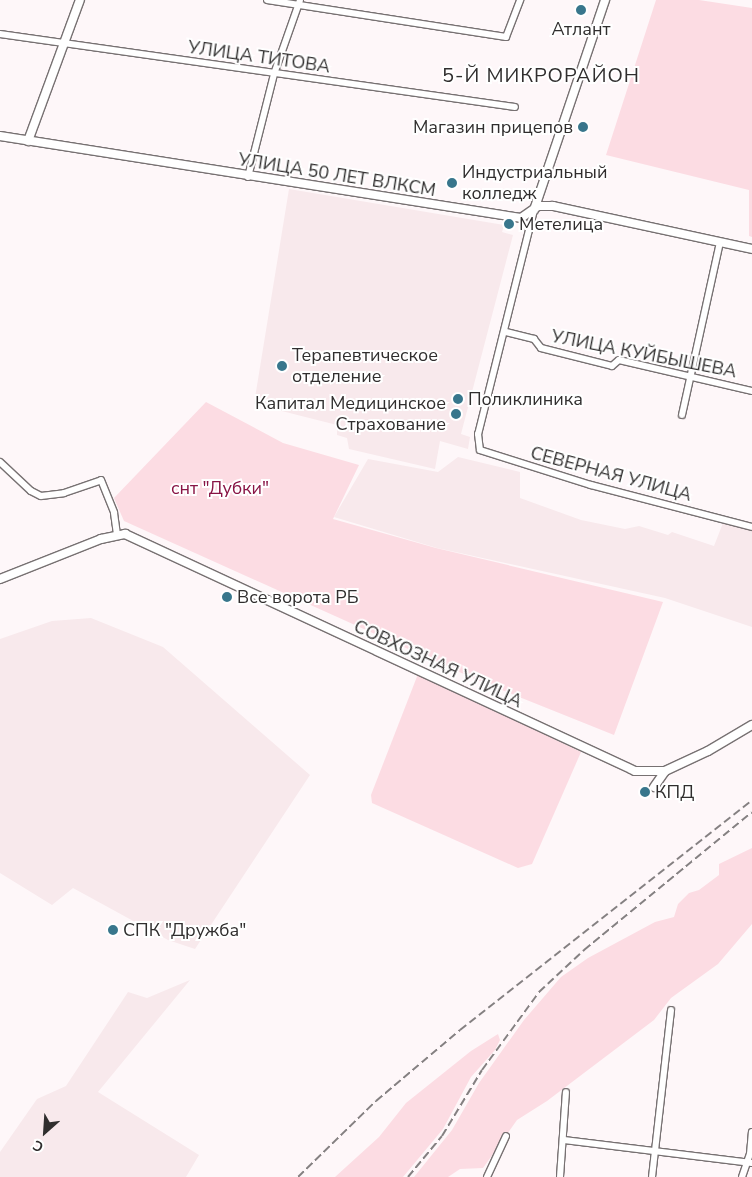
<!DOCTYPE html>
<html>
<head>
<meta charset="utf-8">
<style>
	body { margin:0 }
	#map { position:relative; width:752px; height:1177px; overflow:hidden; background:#fef7f9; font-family:"Nunito Sans",sans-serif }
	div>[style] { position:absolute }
	.built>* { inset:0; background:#f8e9ec }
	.green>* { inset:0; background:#fcdce3 }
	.roads { filter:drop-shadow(1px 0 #777172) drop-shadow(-1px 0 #777172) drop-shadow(0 1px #777172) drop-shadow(0 -1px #777172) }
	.minor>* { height:6px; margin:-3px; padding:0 3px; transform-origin:3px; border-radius:3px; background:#fff }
	.tertiary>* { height:8px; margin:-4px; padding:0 4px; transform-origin:4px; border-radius:4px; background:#fff }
	.rail>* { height:2px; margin-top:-1px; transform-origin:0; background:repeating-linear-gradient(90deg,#848081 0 8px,transparent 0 12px) }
	.dots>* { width:14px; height:14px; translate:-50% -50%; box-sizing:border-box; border:2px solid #fff; border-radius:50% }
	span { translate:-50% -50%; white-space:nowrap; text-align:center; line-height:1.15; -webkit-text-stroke:4px #fff; paint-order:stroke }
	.poi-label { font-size:18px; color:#302e2e }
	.right { translate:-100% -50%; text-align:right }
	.left { translate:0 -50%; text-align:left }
	.street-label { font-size:18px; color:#302e2e }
	.park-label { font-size:18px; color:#881445 }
	.quarter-label { font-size:20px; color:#302e2e; letter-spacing:1px }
	.north { position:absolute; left:20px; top:1107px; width:50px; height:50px; -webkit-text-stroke:4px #fff; paint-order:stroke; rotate:206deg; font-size:14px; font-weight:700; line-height:20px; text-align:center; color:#302e2e }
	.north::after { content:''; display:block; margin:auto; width:18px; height:22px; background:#302e2e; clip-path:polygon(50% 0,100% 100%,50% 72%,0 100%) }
</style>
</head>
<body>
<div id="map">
	<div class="built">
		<div style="clip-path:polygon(289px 189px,504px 225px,502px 232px,513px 235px,461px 434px,470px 437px,468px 449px,440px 441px,435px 469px,349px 449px,347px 438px,337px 435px,337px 425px,254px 404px)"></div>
		<div style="clip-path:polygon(458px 457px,520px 472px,520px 498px,581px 520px,625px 529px,639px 526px,668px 535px,672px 532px,714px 546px,723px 523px,752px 530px,752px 627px,665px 598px,437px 548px,334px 517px,368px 459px,438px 472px)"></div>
		<div style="clip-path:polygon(91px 618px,163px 647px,310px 775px,195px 949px,168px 940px,73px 888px,52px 905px,0 873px,0 639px,52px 621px)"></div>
		<div style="clip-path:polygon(190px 980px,98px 1092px,199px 1155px,186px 1177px,0 1177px,0 1152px,37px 1099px,66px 1086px,128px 992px,147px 998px)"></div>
	</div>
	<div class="green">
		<div style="clip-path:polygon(656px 0,699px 0,752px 8px,752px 237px,749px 236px,749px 190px,606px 155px)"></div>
		<div style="clip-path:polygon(206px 402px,283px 443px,359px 465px,333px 519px,436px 548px,663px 602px,614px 735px,477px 680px,124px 521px,114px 498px)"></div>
		<div style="clip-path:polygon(418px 674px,581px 752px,532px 864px,518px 868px,372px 803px,371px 795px)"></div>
		<div style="clip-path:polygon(752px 848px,752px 924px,718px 964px,671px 998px,654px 1020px,547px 1101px,517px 1120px,483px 1168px,460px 1169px,448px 1177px,414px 1177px,452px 1130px,479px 1083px,524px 1020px,561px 977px,588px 958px,655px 922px,674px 917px,678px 904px,689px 893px,699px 890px,719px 875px,719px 864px)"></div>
		<div style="clip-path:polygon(498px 1034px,500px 1040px,495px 1050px,471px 1077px,443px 1129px,403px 1177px,335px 1177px,379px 1137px,406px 1103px,471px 1051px)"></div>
	</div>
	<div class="roads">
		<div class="minor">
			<div style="left:267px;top:0;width:242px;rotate:8.8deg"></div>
			<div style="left:506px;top:37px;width:40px;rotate:-69deg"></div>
			<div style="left:0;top:34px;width:520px;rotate:8.07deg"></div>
			<div style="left:248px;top:177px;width:106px;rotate:-75.8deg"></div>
			<div style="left:274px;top:74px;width:78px;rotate:-70.6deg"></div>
			<div style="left:534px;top:210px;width:231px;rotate:104deg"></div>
			<div style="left:478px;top:434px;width:16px;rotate:83deg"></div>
			<div style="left:480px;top:450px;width:116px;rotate:17.5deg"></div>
			<div style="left:591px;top:485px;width:166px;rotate:14.6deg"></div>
			<div style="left:506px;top:332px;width:29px;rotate:14deg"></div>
			<div style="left:534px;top:339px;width:11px;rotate:52deg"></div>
			<div style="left:541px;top:348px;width:73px;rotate:14.2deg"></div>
			<div style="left:612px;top:366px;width:9px;rotate:-41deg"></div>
			<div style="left:619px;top:360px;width:137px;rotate:13.1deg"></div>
			<div style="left:682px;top:415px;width:177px;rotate:-77.6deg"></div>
			<div style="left:0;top:462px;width:42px;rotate:43.1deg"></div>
			<div style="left:31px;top:491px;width:11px;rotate:27deg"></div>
			<div style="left:41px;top:496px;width:23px;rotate:-7deg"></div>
			<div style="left:64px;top:493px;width:39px;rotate:-19deg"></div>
			<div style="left:101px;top:480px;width:35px;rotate:68deg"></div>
			<div style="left:114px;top:513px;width:21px;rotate:82deg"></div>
			<div style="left:564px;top:1140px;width:189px;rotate:7deg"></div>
			<div style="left:487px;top:1177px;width:45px;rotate:-65.1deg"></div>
			<div style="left:560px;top:1177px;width:85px;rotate:-86deg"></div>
			<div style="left:652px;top:1177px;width:168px;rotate:-83.5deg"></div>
			<div style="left:742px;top:1177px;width:24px;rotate:-71deg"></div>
			<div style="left:750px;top:1154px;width:22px;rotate:-85deg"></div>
		</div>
		<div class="tertiary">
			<div style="left:0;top:136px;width:527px;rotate:8.94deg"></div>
			<div style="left:521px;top:218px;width:21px;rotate:-35deg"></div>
			<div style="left:538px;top:206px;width:15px"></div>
			<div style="left:553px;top:206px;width:204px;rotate:12.2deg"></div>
			<div style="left:28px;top:141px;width:150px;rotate:-69.8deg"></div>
			<div style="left:534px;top:210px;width:222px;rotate:-71.3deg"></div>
			<div style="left:0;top:579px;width:109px;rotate:-21.6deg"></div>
			<div style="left:101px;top:539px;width:25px;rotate:-12deg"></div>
			<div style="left:125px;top:534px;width:562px;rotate:24.92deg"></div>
			<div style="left:635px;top:771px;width:30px"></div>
			<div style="left:665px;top:771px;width:47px;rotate:-24.9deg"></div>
			<div style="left:708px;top:751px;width:51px;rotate:-30.6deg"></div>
			<div style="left:654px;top:787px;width:19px;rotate:-55deg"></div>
		</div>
	</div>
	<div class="rail">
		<div style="left:298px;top:1177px;width:109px;rotate:-44.3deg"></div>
		<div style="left:376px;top:1101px;width:110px;rotate:-40.2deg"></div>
		<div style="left:460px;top:1030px;width:372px;rotate:-38.2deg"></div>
		<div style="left:408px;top:1177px;width:53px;rotate:-50.3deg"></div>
		<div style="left:442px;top:1136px;width:77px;rotate:-58.8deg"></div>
		<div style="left:482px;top:1070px;width:97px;rotate:-53.8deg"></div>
		<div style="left:539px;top:992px;width:62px;rotate:-43deg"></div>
		<div style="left:584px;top:950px;width:217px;rotate:-39.4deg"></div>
	</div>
	<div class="dots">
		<div style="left:581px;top:10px;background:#38768c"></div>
		<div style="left:583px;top:127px;background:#38768c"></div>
		<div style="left:452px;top:183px;background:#38768c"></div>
		<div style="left:509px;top:224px;background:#38768c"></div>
		<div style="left:282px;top:366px;background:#38768c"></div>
		<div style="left:458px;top:399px;background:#38768c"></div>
		<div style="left:456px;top:414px;background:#38768c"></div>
		<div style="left:227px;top:597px;background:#38768c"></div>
		<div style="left:645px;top:792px;background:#38768c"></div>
		<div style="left:113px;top:930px;background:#38768c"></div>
	</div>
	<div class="poi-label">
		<span style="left:581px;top:29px">Атлант</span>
		<span class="right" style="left:573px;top:127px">Магазин прицепов</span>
		<span class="left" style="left:462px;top:183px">Индустриальный<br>колледж</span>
		<span class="left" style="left:519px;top:224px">Метелица</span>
		<span class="left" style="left:292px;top:366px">Терапевтическое<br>отделение</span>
		<span class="left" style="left:468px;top:399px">Поликлиника</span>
		<span class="right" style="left:446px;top:414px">Капитал Медицинское<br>Страхование</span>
		<span class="left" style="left:237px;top:597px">Все ворота РБ</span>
		<span class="left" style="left:655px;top:792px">КПД</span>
		<span class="left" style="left:123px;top:930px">СПК "Дружба"</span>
	</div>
	<div class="street-label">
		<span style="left:259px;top:57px;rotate:8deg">УЛИЦА ТИТОВА</span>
		<span style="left:337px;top:175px;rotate:9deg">УЛИЦА 50 ЛЕТ ВЛКСМ</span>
		<span style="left:644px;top:354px;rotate:11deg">УЛИЦА КУЙБЫШЕВА</span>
		<span style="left:611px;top:474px;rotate:15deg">СЕВЕРНАЯ УЛИЦА</span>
		<span style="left:438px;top:664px;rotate:25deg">СОВХОЗНАЯ УЛИЦА</span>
	</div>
	<div class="park-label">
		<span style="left:220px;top:488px">снт "Дубки"</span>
	</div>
	<div class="quarter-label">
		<span style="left:541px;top:75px">5-Й МИКРОРАЙОН</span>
	</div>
	<div class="north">С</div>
</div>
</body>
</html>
